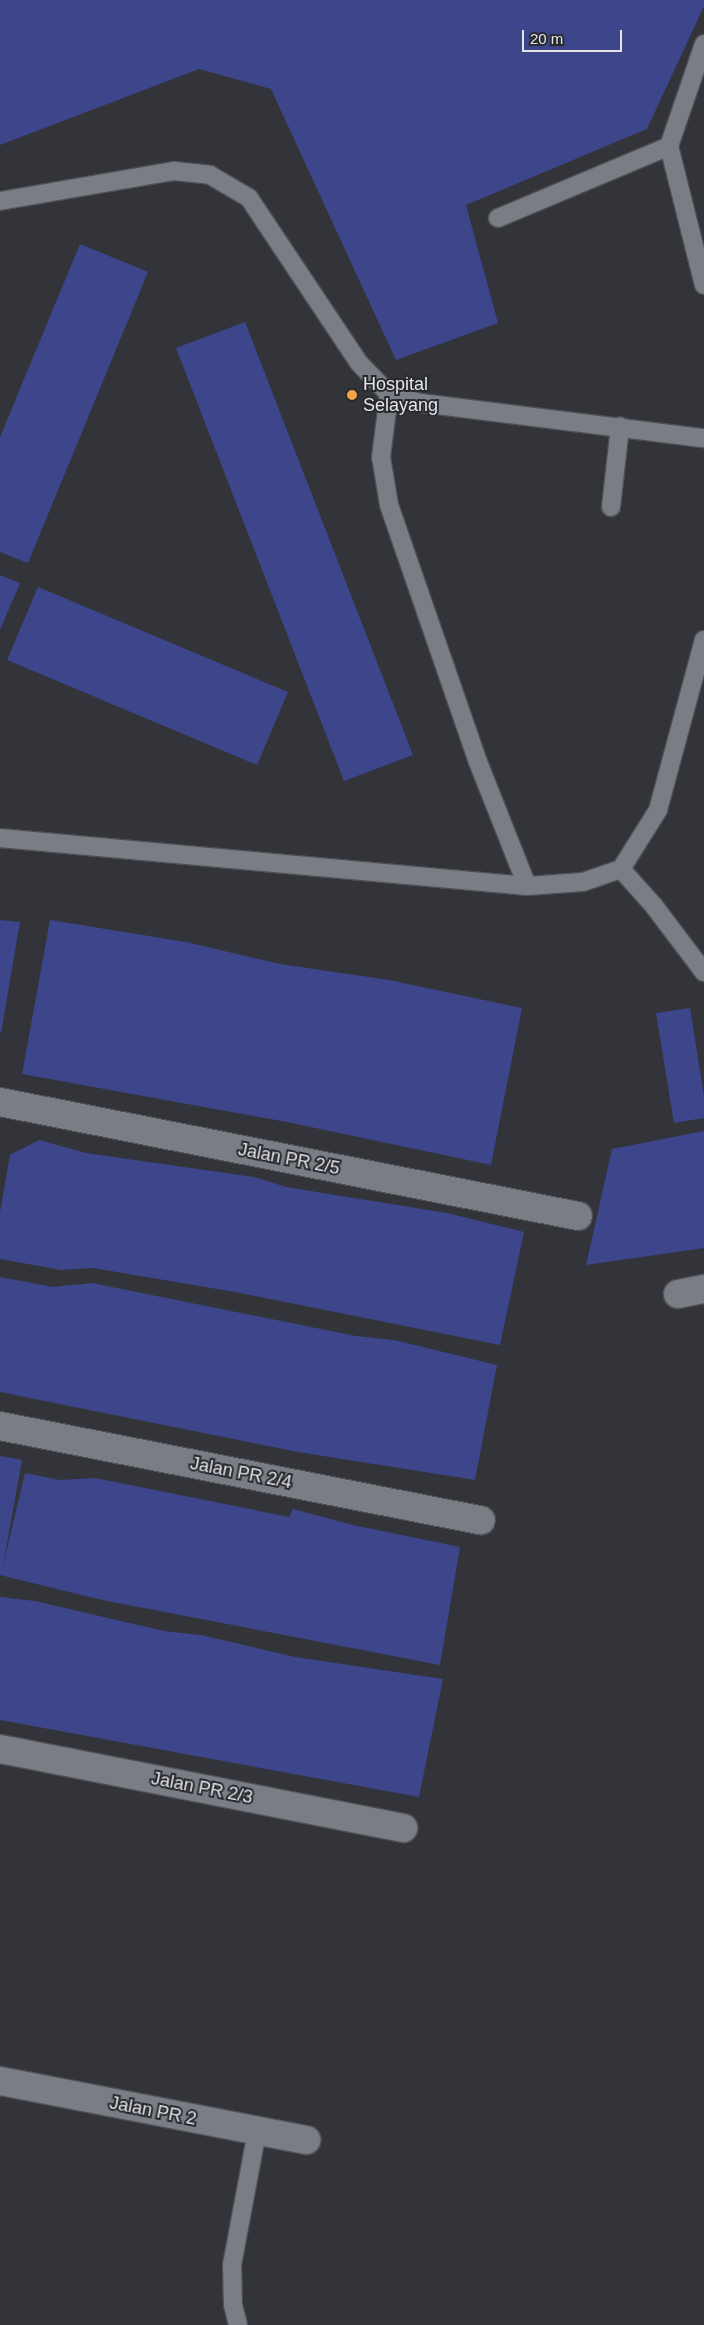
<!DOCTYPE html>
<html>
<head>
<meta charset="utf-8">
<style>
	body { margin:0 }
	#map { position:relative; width:704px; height:2325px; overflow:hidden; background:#32343a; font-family:Helvetica,sans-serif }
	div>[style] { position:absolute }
	.building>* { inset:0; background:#3d458b }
	.roads { filter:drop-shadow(1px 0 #4f5055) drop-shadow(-1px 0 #4f5055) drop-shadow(0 1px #4f5055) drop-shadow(0 -1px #4f5055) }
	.lane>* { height:18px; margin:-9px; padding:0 9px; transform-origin:9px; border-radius:9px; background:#7b7d84 }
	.street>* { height:28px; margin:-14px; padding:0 14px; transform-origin:14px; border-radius:14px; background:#7b7d84 }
	.dots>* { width:14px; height:14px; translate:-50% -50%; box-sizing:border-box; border:2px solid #282a30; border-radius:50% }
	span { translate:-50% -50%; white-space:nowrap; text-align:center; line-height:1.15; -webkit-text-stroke:4px #282a30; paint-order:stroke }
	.poi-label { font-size:18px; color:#e4e5e9 }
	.left { translate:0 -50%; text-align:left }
	.street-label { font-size:18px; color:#e4e5e9 }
	.scale { position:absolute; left:522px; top:30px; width:100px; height:22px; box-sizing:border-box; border:2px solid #e4e5e9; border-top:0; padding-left:6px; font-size:15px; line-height:18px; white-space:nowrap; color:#e4e5e9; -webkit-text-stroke:4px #282a30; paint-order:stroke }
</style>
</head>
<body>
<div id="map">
	<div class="building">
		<div style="clip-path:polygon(0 0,704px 0,704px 6px,647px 129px,466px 205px,498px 323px,396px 360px,271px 89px,199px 69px,0 145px)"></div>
		<div style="clip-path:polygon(80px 244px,148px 272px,28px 563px,0 552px,0 437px)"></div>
		<div style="clip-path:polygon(245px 322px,413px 755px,344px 781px,176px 348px)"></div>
		<div style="clip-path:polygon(0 575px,20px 583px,0 630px)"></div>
		<div style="clip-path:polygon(38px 587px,288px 692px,257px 765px,7px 660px)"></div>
		<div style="clip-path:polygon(0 920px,20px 922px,1px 1033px,0 1033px)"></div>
		<div style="clip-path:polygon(50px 920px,186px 942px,280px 964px,389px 980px,522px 1008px,491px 1165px,287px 1122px,22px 1074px)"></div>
		<div style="clip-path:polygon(690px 1008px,704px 1096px,704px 1118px,674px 1123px,656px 1013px)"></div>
		<div style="clip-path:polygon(704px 1131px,704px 1248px,586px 1265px,612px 1149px)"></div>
		<div style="clip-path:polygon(39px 1140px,86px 1153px,254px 1177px,286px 1187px,447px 1213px,524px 1232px,500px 1345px,235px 1292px,93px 1268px,61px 1270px,0 1259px,0 1212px,10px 1155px)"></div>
		<div style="clip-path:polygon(0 1277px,53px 1287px,92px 1283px,356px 1336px,394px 1340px,497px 1365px,475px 1480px,298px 1452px,0 1392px)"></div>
		<div style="clip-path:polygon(0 1456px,22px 1460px,3px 1566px,25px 1473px,60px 1480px,95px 1478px,289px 1517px,293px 1509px,353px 1525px,460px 1547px,440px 1665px,102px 1600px,0 1575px)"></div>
		<div style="clip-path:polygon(0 1597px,35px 1601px,164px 1631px,201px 1635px,295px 1657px,443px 1679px,419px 1797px,0 1720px)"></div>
	</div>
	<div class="roads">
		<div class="lane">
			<div style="left:704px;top:44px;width:108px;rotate:108.9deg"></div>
			<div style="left:669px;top:146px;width:143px;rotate:75.9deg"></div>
			<div style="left:0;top:201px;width:177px;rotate:-9.8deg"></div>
			<div style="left:174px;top:171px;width:36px;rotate:6deg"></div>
			<div style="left:210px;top:175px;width:45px;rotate:30.5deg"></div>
			<div style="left:249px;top:198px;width:198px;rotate:56.3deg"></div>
			<div style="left:359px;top:363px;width:43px;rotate:45.9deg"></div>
			<div style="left:389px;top:394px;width:33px;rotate:16deg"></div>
			<div style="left:421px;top:403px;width:285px;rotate:7.1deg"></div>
			<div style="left:498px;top:218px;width:186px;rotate:-22.8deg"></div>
			<div style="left:389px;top:394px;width:64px;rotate:97.2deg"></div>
			<div style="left:381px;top:457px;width:49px;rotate:80.5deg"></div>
			<div style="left:389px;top:505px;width:272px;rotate:70.9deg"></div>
			<div style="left:478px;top:762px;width:133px;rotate:68.4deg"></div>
			<div style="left:611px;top:507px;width:81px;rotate:-83.6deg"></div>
			<div style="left:0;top:838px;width:529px;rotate:5.2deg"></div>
			<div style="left:527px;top:886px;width:56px;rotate:-4.1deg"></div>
			<div style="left:583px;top:882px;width:40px;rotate:-18.9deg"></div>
			<div style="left:621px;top:869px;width:70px;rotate:-57.9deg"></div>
			<div style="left:658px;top:810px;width:176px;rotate:-74.9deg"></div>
			<div style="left:621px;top:869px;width:50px;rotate:48.3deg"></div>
			<div style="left:654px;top:906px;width:83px;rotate:52.9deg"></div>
			<div style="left:238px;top:2325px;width:21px;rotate:-104deg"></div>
			<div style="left:233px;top:2305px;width:40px;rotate:-91.4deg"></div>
			<div style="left:232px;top:2265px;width:136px;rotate:-79.4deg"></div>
		</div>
		<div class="street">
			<div style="left:0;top:1102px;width:589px;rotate:11.16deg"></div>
			<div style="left:678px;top:1294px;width:26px;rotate:-11deg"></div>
			<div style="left:0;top:1426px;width:490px;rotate:11.1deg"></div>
			<div style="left:0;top:1749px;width:411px;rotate:11.1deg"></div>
			<div style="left:0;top:2081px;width:312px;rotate:10.9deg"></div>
		</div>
	</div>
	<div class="dots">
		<div style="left:352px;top:395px;background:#f6a247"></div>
	</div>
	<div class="poi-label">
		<span class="left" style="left:363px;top:395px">Hospital<br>Selayang</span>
	</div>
	<div class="street-label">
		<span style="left:289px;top:1159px;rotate:11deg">Jalan PR 2/5</span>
		<span style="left:241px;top:1473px;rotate:11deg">Jalan PR 2/4</span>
		<span style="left:202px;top:1788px;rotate:11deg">Jalan PR 2/3</span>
		<span style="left:153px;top:2111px;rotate:11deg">Jalan PR 2</span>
	</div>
	<div class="scale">20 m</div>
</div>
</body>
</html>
